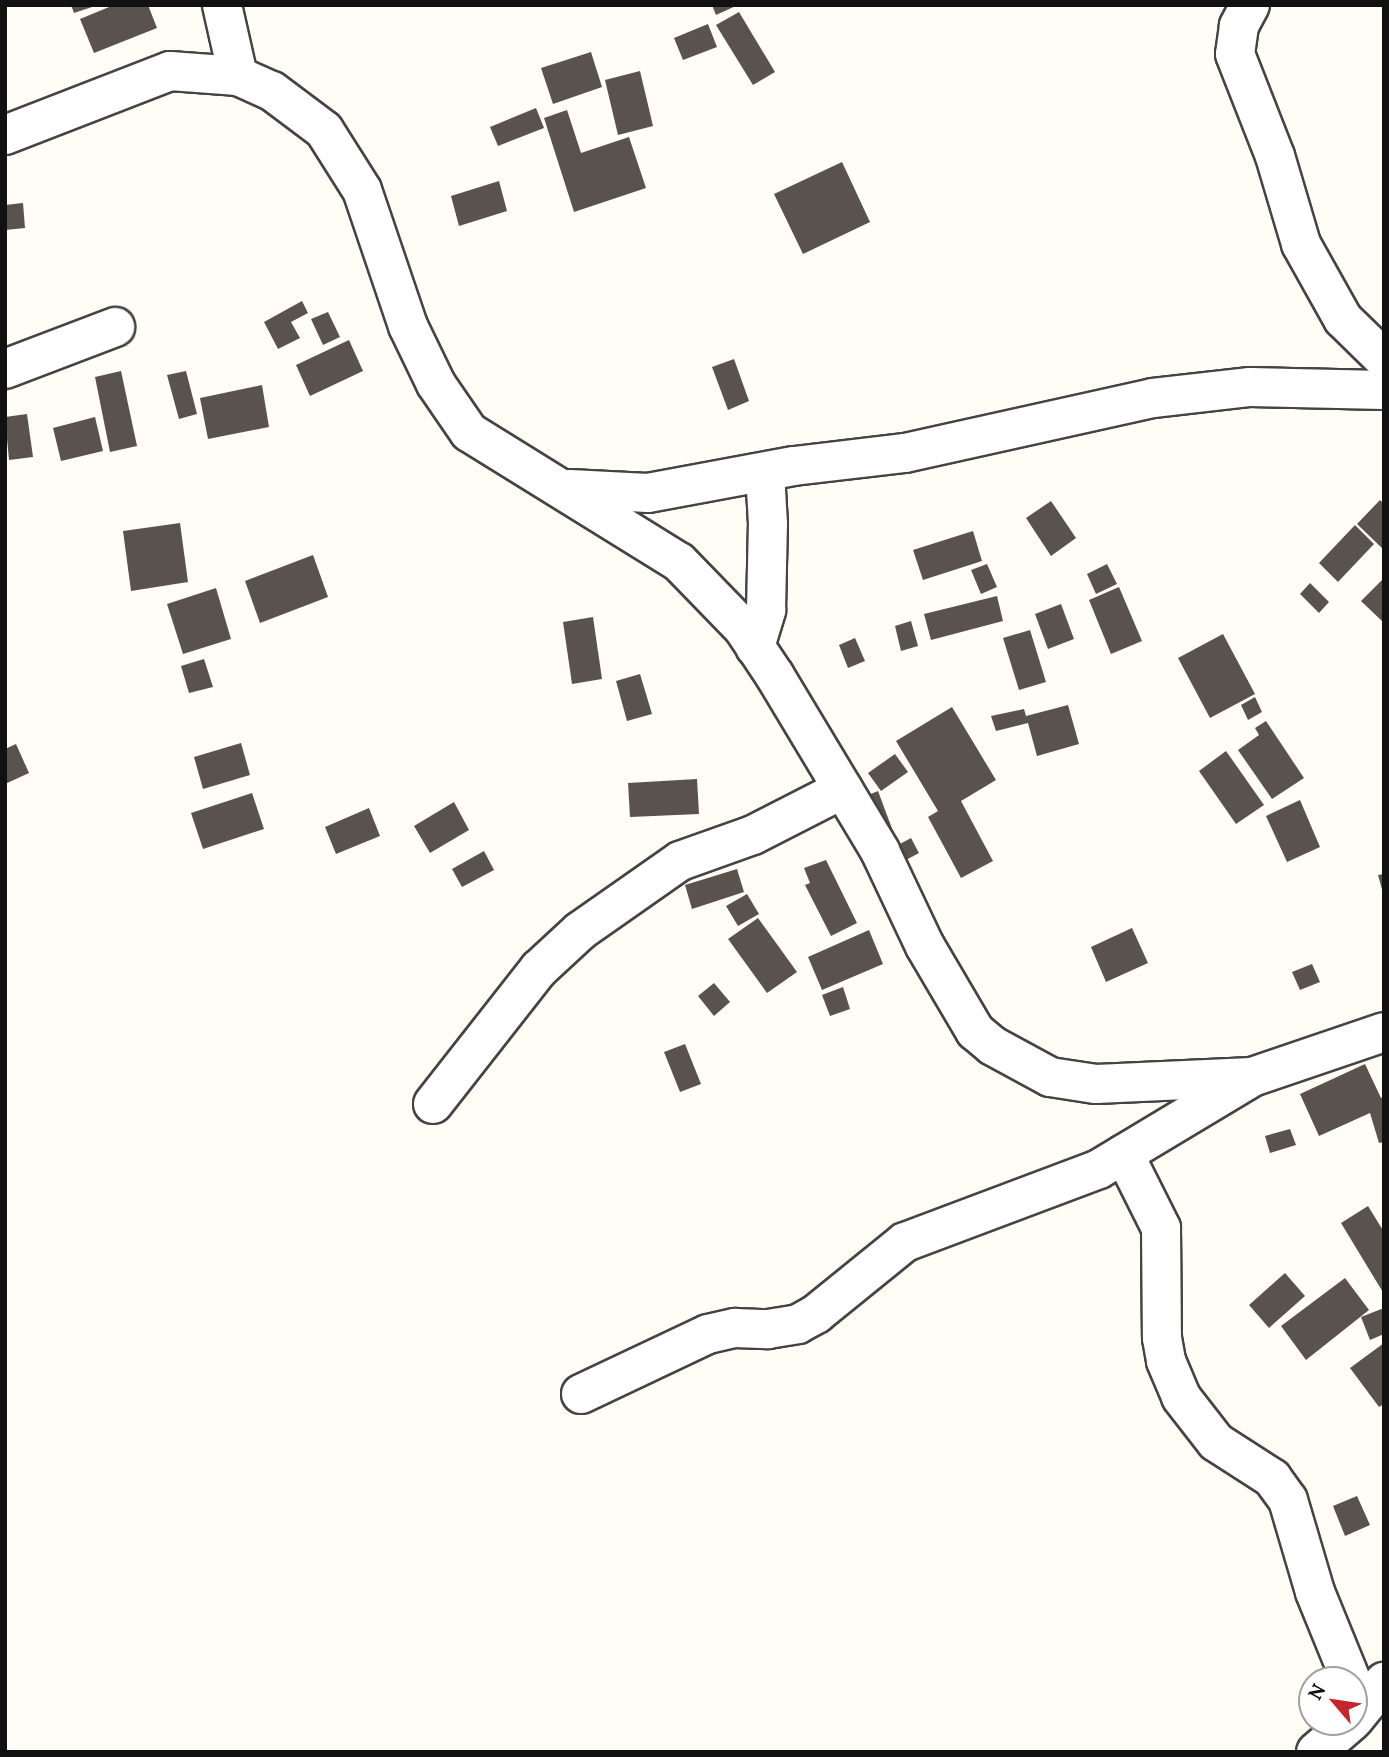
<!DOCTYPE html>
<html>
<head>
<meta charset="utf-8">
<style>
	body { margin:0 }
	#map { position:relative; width:1389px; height:1757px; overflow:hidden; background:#fffdf5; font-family:Lora,serif }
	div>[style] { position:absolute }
	.building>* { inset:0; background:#5a524d }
	.roads { filter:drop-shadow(2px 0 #444) drop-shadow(-2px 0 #444) drop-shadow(0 2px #444) drop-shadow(0 -2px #444) }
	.minor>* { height:38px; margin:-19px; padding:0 19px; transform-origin:19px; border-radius:19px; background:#fff }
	span { translate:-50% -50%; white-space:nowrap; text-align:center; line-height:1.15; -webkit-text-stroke:7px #fff; paint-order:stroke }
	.frame { position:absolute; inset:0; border:7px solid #111; pointer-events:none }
	.north { position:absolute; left:1298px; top:1666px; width:70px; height:70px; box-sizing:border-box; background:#fff; border:2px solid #a0a0a0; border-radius:50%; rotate:299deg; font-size:19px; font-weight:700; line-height:28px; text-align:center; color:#111 }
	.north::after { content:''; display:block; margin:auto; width:24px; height:32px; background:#c4262e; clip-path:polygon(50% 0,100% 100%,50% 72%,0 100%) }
</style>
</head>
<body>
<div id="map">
	<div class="building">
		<div style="clip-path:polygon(71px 5px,95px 5px,95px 6px,74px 13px)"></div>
		<div style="clip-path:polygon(114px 5px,148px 5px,157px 28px,94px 53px,80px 19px)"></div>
		<div style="clip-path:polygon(712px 5px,738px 5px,716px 15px)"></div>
		<div style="clip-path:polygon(739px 12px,775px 72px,753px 85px,716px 25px)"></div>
		<div style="clip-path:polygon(708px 24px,717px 47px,683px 60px,674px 38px)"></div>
		<div style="clip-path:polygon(591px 52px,602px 87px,553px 104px,541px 68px)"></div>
		<div style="clip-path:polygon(640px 71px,653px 126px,618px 135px,605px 80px)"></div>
		<div style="clip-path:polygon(536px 108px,544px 128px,498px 146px,490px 127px)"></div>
		<div style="clip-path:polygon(567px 110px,581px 153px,629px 137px,646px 188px,574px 212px,544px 118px)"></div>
		<div style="clip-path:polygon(842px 162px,870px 222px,803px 254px,774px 194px)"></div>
		<div style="clip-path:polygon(499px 181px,507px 211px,459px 226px,451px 196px)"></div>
		<div style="clip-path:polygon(23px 203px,25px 228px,5px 230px,5px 205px)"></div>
		<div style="clip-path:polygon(302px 301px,308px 313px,291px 322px,300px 338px,278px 349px,264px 322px)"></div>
		<div style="clip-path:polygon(328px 312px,340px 337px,323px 345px,311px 319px)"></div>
		<div style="clip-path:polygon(349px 340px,363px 371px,310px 396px,296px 365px)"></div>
		<div style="clip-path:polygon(734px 359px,749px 401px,728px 410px,712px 367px)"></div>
		<div style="clip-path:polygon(121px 371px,137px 446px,110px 452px,95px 377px)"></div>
		<div style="clip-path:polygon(186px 371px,197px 414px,179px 419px,167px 375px)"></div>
		<div style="clip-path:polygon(262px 385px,269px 427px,208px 439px,200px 398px)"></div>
		<div style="clip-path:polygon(27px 414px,33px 457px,9px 460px,5px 417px)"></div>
		<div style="clip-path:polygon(95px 417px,103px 451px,61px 461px,53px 428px)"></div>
		<div style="clip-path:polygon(1380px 500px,1384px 504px,1384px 550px,1357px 524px)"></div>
		<div style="clip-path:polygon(1051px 501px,1076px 538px,1051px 556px,1026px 518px)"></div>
		<div style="clip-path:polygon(180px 523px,188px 582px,131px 591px,123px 531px)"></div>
		<div style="clip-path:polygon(1355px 525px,1374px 544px,1338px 582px,1319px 563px)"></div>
		<div style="clip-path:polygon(973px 531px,982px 561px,923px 580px,913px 550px)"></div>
		<div style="clip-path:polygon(313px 555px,328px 597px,260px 623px,245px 581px)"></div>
		<div style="clip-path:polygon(987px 564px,997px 587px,981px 594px,971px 570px)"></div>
		<div style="clip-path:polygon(1107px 564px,1117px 584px,1096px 594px,1087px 574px)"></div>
		<div style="clip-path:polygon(1384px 578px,1384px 623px,1361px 601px)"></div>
		<div style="clip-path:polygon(1310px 583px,1329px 602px,1319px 613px,1300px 594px)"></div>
		<div style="clip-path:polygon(1119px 587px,1142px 641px,1111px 654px,1089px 600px)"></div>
		<div style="clip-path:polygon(216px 588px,231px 639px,183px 654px,167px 604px)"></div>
		<div style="clip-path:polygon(997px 596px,1003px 621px,931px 640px,924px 614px)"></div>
		<div style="clip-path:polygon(1061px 604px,1074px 639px,1048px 649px,1035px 614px)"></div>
		<div style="clip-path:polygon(593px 617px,602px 679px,572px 684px,563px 622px)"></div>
		<div style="clip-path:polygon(911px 621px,918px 646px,901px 651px,895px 626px)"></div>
		<div style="clip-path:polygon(1030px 630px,1046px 682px,1019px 690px,1003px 638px)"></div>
		<div style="clip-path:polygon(1223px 634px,1255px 694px,1210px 718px,1178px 658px)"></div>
		<div style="clip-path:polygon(855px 638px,865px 661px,848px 668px,839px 645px)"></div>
		<div style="clip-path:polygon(204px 659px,213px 687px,189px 693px,181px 666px)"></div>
		<div style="clip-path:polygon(640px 674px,652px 714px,627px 721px,616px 681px)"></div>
		<div style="clip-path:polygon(1255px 697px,1262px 712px,1248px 720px,1241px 705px)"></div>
		<div style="clip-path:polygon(1068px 705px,1079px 744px,1037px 756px,1028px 723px,996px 731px,991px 716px,1024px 709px,1026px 716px)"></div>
		<div style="clip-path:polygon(952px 707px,996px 780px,961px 801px,993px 861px,961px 878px,928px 817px,938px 811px,896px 741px)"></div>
		<div style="clip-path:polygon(1266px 721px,1304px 778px,1272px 799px,1238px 750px,1259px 735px,1255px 728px)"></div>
		<div style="clip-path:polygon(241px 743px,250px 775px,203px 789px,194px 757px)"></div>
		<div style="clip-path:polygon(16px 744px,29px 773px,5px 784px,5px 749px)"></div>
		<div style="clip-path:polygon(1226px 751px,1264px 805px,1236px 824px,1199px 771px)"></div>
		<div style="clip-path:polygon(895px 754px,908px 772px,881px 791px,868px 773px)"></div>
		<div style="clip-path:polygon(697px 779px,699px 814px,630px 817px,628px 783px)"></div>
		<div style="clip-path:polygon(878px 791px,897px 842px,854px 801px)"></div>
		<div style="clip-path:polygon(252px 793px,264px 829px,203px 849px,191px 813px)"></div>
		<div style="clip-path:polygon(1300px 800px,1320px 847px,1287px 862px,1266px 816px)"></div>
		<div style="clip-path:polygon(454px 802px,469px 830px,430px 853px,414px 826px)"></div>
		<div style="clip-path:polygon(369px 808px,380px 836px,336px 854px,325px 827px)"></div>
		<div style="clip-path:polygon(911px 838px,919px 853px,904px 861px,896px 846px)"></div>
		<div style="clip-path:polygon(484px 851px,494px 870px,462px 887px,452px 869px)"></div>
		<div style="clip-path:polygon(826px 860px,857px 923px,831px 936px,805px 885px,810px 883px,804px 868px)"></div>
		<div style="clip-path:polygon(737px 869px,744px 892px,692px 909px,685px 885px)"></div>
		<div style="clip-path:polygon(1384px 874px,1384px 893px,1383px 893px,1378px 875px)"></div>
		<div style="clip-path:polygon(747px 894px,759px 914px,738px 926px,726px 906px)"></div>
		<div style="clip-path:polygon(758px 918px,797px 972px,767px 993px,728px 939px)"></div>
		<div style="clip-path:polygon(1132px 928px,1148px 963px,1106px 982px,1091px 947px)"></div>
		<div style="clip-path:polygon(869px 930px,883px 964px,822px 990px,808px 957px)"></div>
		<div style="clip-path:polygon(1312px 964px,1320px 982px,1300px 990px,1292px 972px)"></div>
		<div style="clip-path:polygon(714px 983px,730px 1002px,714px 1016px,698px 996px)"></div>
		<div style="clip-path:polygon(843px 987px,850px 1009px,830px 1016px,822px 995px)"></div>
		<div style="clip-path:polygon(685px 1044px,701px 1084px,680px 1092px,664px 1052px)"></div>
		<div style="clip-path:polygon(1365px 1064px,1381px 1098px,1384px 1097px,1384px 1142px,1379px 1143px,1370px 1113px,1319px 1136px,1300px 1094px)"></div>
		<div style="clip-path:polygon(1290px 1129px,1296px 1145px,1270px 1153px,1265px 1136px)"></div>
		<div style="clip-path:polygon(1368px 1206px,1384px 1232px,1384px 1294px,1341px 1223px)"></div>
		<div style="clip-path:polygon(1285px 1273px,1305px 1296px,1269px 1328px,1249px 1305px)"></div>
		<div style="clip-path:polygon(1345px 1278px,1369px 1310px,1306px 1360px,1281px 1326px)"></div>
		<div style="clip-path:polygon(1384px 1308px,1384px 1334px,1370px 1340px,1361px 1317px)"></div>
		<div style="clip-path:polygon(1384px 1343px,1384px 1404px,1379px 1407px,1350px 1368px)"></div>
		<div style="clip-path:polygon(1357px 1496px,1370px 1525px,1345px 1536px,1333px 1506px)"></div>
	</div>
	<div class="roads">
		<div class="minor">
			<div style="left:222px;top:5px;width:73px;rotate:77.3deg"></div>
			<div style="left:1250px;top:5px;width:24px;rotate:118deg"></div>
			<div style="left:1239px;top:26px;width:28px;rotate:98deg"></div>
			<div style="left:1235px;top:54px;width:110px;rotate:68.6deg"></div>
			<div style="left:1275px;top:156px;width:92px;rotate:73.5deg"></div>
			<div style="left:1301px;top:244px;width:86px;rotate:60.8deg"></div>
			<div style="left:1343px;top:319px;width:57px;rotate:44.3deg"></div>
			<div style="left:5px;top:135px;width:177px;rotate:-21.2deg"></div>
			<div style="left:170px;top:71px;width:68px;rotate:4.2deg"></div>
			<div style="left:238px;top:76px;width:37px;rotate:24deg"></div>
			<div style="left:272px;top:91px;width:65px;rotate:36.9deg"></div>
			<div style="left:324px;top:130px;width:71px;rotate:57.7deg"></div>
			<div style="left:362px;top:190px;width:144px;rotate:71.3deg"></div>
			<div style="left:408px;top:326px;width:64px;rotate:64.2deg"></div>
			<div style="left:436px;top:384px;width:58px;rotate:55.5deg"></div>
			<div style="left:469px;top:432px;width:247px;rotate:31.8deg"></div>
			<div style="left:679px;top:562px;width:92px;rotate:45.9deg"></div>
			<div style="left:743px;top:628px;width:58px;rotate:56.3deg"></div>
			<div style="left:775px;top:676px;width:204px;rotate:59deg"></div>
			<div style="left:880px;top:851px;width:105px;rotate:64.7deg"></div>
			<div style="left:925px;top:946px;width:99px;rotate:59.5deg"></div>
			<div style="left:975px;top:1031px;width:23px;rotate:40deg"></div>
			<div style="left:993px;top:1046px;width:65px;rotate:28.5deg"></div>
			<div style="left:1050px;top:1077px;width:47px;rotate:8.7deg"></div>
			<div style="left:1096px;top:1084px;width:156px;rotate:-2.6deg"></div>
			<div style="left:1252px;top:1077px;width:139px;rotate:-18.8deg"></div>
			<div style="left:5px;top:369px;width:118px;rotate:-20.9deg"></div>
			<div style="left:570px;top:489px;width:78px;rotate:2.9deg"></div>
			<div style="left:648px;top:493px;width:148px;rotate:-10.5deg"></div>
			<div style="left:794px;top:466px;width:112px;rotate:-6.7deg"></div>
			<div style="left:905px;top:453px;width:254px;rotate:-12.5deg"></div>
			<div style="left:1153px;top:398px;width:98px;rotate:-6.5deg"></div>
			<div style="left:1250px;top:387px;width:134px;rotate:1.3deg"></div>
			<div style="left:755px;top:647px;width:39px;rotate:-73deg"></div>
			<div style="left:766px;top:610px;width:86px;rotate:-88.7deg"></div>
			<div style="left:768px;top:524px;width:52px;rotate:-93.3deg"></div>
			<div style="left:433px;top:1104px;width:172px;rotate:-51.9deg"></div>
			<div style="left:539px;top:969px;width:56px;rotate:-42.8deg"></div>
			<div style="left:580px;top:931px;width:122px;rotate:-35deg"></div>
			<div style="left:680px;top:861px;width:77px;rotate:-19.6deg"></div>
			<div style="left:753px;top:835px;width:101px;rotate:-27.1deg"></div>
			<div style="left:1124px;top:1154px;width:83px;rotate:63.4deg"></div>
			<div style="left:1161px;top:1228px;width:110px;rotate:89.5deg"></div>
			<div style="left:1162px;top:1338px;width:23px;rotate:80deg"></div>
			<div style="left:1166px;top:1361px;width:39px;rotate:67deg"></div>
			<div style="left:1181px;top:1397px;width:57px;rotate:52.1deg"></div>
			<div style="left:1216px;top:1442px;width:67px;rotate:32.7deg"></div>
			<div style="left:1272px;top:1478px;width:27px;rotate:54deg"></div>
			<div style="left:1288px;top:1500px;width:96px;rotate:73.6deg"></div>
			<div style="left:1315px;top:1592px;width:95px;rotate:67.8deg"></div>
			<div style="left:581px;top:1394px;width:140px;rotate:-25.3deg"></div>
			<div style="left:708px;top:1334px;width:28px;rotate:-13deg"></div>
			<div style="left:735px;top:1328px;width:33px;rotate:2deg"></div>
			<div style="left:768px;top:1329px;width:30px;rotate:-9deg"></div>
			<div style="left:798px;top:1324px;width:21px;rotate:-29deg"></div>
			<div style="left:816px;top:1314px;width:114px;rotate:-39deg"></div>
			<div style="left:905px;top:1242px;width:207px;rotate:-20.6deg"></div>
			<div style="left:1099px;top:1169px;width:173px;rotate:-31deg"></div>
			<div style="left:1354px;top:1719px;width:48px;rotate:-51deg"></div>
			<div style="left:1316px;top:1752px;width:46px;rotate:-40.6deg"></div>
		</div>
	</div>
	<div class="frame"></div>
	<div class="north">N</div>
</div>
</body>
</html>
